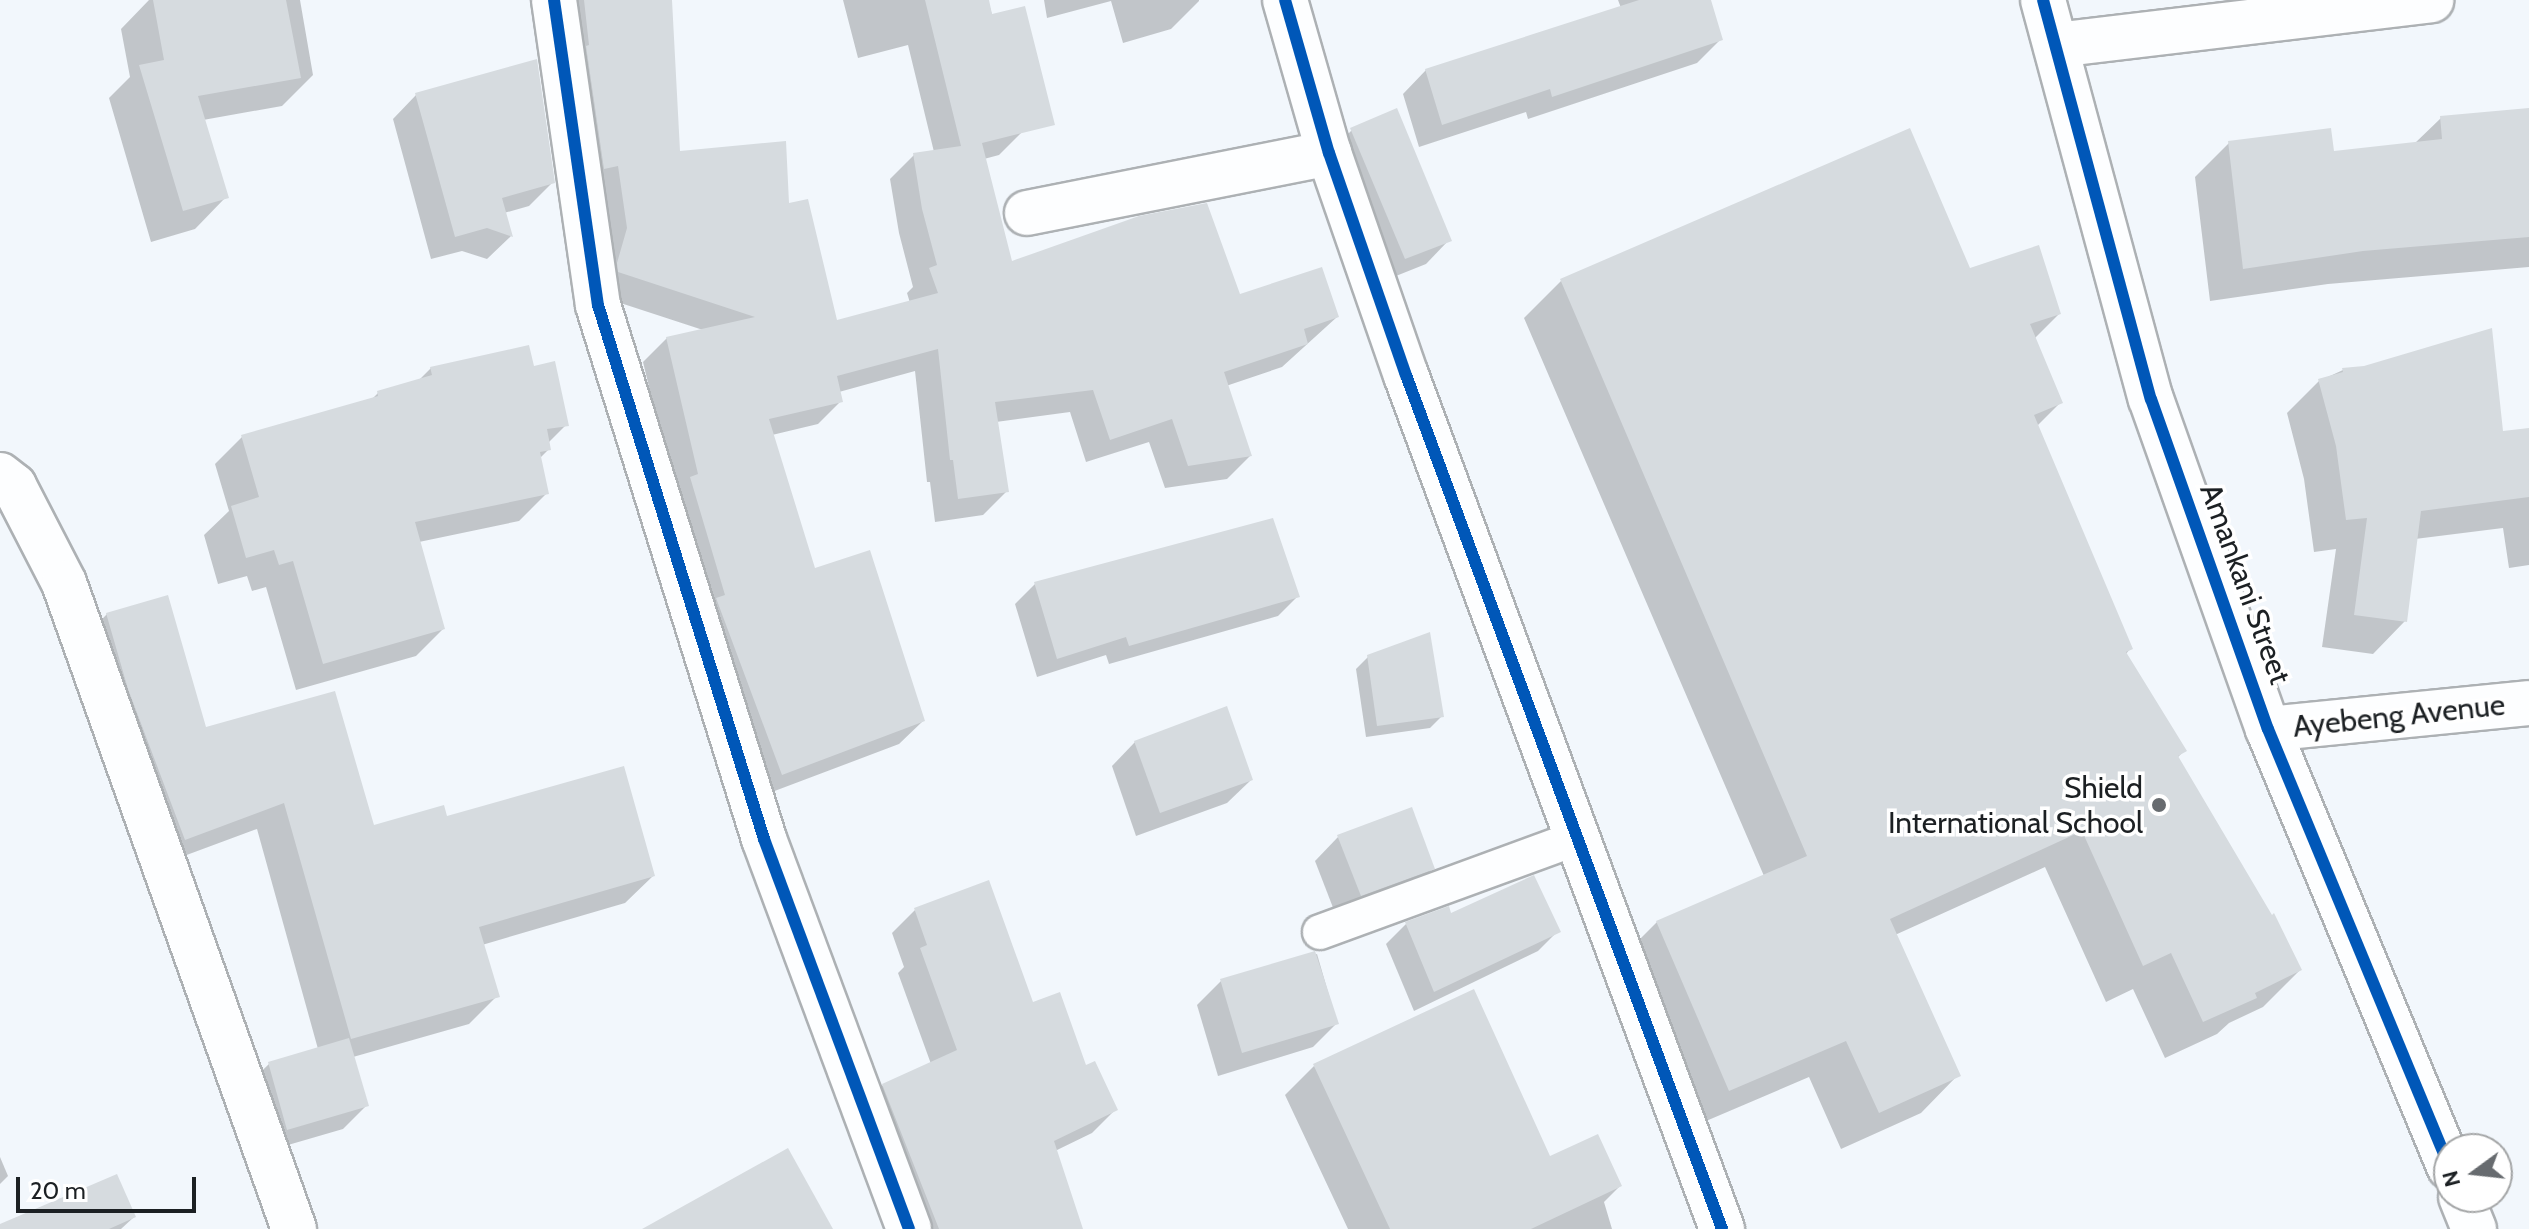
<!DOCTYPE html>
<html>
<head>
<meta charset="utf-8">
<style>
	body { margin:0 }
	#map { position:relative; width:2529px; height:1229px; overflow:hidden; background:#f2f7fc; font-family:Cabin,sans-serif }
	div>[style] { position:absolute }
	.shadow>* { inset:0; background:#0003 }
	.building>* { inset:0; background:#d6dbdf }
	.roads { filter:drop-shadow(2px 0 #adb1b4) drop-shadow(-2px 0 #adb1b4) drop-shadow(0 2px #adb1b4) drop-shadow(0 -2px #adb1b4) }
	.service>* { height:34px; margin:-17px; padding:0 17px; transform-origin:17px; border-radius:17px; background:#fdfeff }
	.minor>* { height:44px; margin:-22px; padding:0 22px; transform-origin:22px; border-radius:22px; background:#fdfeff }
	.cycleway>* { height:12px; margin:-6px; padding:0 6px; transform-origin:6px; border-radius:6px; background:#0057b8 }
	.dots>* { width:22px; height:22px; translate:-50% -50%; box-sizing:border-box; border:4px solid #fff; border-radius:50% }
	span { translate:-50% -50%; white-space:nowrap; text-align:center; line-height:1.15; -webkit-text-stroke:7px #fff; paint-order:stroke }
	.street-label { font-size:30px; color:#1c2023 }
	.poi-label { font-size:30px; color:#1c2023 }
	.right { translate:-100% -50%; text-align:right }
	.north { position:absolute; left:2433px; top:1133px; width:80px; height:80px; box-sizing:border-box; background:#fff; border:2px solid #a4a6a7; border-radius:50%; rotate:255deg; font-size:22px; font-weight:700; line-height:32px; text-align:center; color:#1c2023 }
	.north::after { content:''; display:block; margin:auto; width:28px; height:36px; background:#676b6f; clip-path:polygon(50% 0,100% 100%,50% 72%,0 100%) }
	.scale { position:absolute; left:16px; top:1177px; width:180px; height:36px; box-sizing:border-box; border:4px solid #1c2023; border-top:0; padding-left:10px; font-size:24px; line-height:28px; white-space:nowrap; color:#1c2023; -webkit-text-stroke:6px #fff; paint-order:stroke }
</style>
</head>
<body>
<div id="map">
	<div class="shadow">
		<div style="clip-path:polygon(149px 0,300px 0,313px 75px,282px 106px,203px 120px,226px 197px,195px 229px,151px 242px,109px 98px,130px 77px,121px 29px)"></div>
		<div style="clip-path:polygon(554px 0,670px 0,678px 152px,787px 205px,836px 323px,910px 303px,907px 293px,913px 287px,899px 233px,890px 179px,914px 155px,934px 152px,908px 45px,858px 58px,843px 0,988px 0,1023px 131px,999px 155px,984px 159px,1011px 264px,1238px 297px,1337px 317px,1282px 367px,1226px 386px,1250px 456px,1227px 479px,1165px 488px,1149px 442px,1086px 462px,1070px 412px,996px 422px,1007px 491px,983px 515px,935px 522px,930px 482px,927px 482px,915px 371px,839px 392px,841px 401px,818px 424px,772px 435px,814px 570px,923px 721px,899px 744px,759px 797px,675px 495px,643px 362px,667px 338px,703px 330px,596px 295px)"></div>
		<div style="clip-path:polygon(1044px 0,1199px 0,1199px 1px,1171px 29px,1123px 43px,1111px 1px,1047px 18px)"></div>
		<div style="clip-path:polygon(1618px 0,1709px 0,1721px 39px,1697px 63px,1528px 119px,1526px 112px,1419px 147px,1403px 94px,1426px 70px,1621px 8px)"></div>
		<div style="clip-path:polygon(416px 95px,553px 182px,529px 206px,504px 213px,511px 236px,487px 259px,462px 251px,431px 259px,393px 119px)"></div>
		<div style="clip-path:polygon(2529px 110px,2529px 267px,2328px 284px,2210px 301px,2195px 177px,2229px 143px,2332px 153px,2414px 144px,2441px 118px)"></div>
		<div style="clip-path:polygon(1352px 130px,1449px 240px,1426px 264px,1381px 282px,1328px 154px)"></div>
		<div style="clip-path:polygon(1969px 271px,2059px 314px,2034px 339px,2061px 402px,2036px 427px,2131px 648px,2125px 655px,2184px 751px,2177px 758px,2300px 970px,2263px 1007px,2229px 1023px,2217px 1034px,2165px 1058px,2133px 989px,2106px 1002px,2045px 867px,1895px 935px,1958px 1075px,1921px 1113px,1841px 1149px,1809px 1077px,1692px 1127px,1620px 959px,1657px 922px,1764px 876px,1524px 318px,1561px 281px)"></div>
		<div style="clip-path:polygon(431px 368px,532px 368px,566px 425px,548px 443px,549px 449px,539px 459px,547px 493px,519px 521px,419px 542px,443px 629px,416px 656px,296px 690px,266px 587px,252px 591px,247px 576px,218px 584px,204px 535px,229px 511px,215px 464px,243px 436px,371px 400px,378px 393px,418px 381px)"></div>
		<div style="clip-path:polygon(2343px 370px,2501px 433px,2529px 430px,2529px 565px,2509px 568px,2503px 528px,2415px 539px,2405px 621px,2373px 654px,2322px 647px,2336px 549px,2314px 552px,2304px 479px,2287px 413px,2319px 381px)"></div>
		<div style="clip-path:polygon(1035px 584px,1298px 596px,1278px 616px,1109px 664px,1106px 655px,1037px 677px,1015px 604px)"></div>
		<div style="clip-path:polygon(107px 614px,204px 730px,372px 827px,446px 819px,653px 876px,625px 903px,482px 945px,497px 996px,469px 1024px,353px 1057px,366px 1106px,343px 1129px,264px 1152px,245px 1087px,269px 1064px,318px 1049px,257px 829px,157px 866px,80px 642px)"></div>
		<div style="clip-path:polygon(1368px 657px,1442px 716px,1430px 728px,1366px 737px,1356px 669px)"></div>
		<div style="clip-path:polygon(1135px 742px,1251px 780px,1227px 803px,1136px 836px,1112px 766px)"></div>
		<div style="clip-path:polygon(1338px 837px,1433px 868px,1409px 892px,1337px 918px,1315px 861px)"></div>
		<div style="clip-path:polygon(915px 910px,1032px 1004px,1115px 1110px,1092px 1133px,1055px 1151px,1081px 1229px,906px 1229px,860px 1108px,883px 1085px,931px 1064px,898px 973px,904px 967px,892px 933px)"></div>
		<div style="clip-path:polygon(1450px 916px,1558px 931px,1538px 951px,1414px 1011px,1386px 944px,1406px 924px)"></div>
		<div style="clip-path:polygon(1317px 954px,1337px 1023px,1313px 1047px,1218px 1076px,1197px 1005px,1221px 981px)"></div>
		<div style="clip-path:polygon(1314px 1066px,1620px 1186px,1604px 1202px,1612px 1229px,1348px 1229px,1285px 1095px)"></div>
		<div style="clip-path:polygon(0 1157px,8px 1176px,0 1184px)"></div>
		<div style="clip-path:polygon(134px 1217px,121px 1229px,50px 1229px)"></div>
	</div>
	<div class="building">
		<div style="clip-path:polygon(153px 0,286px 0,301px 78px,198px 96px,229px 198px,183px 211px,139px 65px,164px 60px)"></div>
		<div style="clip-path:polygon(584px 0,672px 0,680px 151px,786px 141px,789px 203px,808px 199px,837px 320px,938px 293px,929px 268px,937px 265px,922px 209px,913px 153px,961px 146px,925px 0,989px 0,992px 14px,1025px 6px,1055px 125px,982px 143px,1012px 261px,1139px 216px,1207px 203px,1240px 294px,1322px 267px,1339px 317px,1304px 329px,1308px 344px,1224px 372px,1252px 456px,1188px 466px,1172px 419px,1110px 440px,1093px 390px,995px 402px,1009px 492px,958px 499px,953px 460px,950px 460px,938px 349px,837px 376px,843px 402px,769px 419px,815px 568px,870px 550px,925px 721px,782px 775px,716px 598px,725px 595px,690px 477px,698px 474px,666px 337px,755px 317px,618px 272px,617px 263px,627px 228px,618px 166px,604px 169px,586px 46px,589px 45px)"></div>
		<div style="clip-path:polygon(1639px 0,1711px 0,1723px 40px,1552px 97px,1550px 89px,1442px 125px,1425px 69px)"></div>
		<div style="clip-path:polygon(537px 59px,555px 183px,502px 198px,513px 237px,487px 228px,455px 237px,415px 93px)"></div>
		<div style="clip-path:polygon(1397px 108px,1452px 241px,1405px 259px,1350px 128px)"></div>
		<div style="clip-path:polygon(2529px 108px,2529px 237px,2363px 251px,2243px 269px,2228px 141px,2331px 128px,2334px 151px,2442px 139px,2440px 116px)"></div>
		<div style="clip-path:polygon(1910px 128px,1970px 268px,2039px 245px,2061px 314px,2030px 324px,2063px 403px,2034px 415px,2133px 649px,2126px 652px,2187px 751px,2178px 756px,2272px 915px,2274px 913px,2302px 970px,2255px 993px,2257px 998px,2203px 1022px,2171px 953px,2143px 966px,2082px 831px,1890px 919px,1961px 1076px,1879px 1113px,1846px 1041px,1729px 1091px,1656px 921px,1807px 856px,1560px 279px)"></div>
		<div style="clip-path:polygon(2492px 328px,2503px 431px,2529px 428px,2529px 497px,2421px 511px,2407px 622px,2354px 615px,2367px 518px,2346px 520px,2336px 446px,2318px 379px,2343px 372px,2342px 368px,2364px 366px)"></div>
		<div style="clip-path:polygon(529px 345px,534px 366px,555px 361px,569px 426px,547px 429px,551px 450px,540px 452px,549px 494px,415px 522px,445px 629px,323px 664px,293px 561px,279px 565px,274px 550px,246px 558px,231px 506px,259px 497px,241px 435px,378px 396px,377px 391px,432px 375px,430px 367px)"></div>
		<div style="clip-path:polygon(1273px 518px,1300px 597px,1129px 646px,1126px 637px,1057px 659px,1034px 582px)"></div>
		<div style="clip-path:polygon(168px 595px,206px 727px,335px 691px,374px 825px,444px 805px,447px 816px,624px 766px,655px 876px,479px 927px,500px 997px,351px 1039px,284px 803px,185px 840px,128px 689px,106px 613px)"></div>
		<div style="clip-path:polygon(1430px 632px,1444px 717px,1377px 726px,1367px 655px)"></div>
		<div style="clip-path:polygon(1227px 706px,1253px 780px,1160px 813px,1134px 741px)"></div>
		<div style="clip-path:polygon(1412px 807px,1435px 869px,1361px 896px,1337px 835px)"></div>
		<div style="clip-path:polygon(1534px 875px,1561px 932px,1434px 992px,1405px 922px,1449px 906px,1451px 913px)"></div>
		<div style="clip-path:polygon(989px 880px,1033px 1002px,1060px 992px,1086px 1065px,1095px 1061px,1118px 1110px,1054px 1141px,1083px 1229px,939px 1229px,882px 1084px,957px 1050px,920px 948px,927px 945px,914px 908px)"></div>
		<div style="clip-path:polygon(1315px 951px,1339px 1024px,1242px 1053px,1220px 979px)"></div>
		<div style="clip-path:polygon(1474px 989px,1550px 1156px,1598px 1134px,1622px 1186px,1531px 1229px,1390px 1229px,1313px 1064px)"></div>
		<div style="clip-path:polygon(349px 1038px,369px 1106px,287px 1130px,268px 1062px)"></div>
		<div style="clip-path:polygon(788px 1148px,833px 1229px,642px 1229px)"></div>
		<div style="clip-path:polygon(117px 1174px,136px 1217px,109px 1229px,0 1229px,0 1224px)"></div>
	</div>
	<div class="roads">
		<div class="service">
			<div style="left:1320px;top:932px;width:274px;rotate:-20.1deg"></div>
		</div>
		<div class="minor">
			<div style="left:554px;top:0;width:308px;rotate:81.8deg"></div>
			<div style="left:598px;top:305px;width:559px;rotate:72.73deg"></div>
			<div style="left:764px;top:839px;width:416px;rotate:69.6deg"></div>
			<div style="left:1285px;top:0;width:159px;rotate:74deg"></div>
			<div style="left:1329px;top:153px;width:235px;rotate:70.9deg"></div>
			<div style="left:1406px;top:375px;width:911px;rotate:69.69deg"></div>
			<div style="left:2043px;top:0;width:413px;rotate:74.9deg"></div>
			<div style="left:2151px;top:399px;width:350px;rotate:70.5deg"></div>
			<div style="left:2268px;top:729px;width:474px;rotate:67.5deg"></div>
			<div style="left:2056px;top:45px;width:378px;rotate:-6.8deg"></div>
			<div style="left:1027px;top:213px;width:308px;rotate:-11.2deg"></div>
			<div style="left:0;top:475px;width:18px;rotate:38deg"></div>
			<div style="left:14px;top:486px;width:109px;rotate:62.7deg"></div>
			<div style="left:64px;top:583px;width:686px;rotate:70.4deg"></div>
			<div style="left:2268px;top:729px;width:262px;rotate:-5.7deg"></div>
			<div style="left:2461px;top:1197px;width:35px;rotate:68deg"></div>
		</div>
	</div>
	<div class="cycleway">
		<div style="left:554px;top:0;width:308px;rotate:81.8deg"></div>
		<div style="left:598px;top:305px;width:559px;rotate:72.73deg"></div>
		<div style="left:764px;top:839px;width:416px;rotate:69.6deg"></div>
		<div style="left:1285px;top:0;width:159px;rotate:74deg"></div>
		<div style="left:1329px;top:153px;width:235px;rotate:70.9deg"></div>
		<div style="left:1406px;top:375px;width:911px;rotate:69.69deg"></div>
		<div style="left:2043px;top:0;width:413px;rotate:74.9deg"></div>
		<div style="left:2151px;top:399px;width:350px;rotate:70.5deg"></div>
		<div style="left:2268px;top:729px;width:474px;rotate:67.5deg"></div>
	</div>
	<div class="dots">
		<div style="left:2159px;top:805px;background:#676b6f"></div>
	</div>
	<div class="street-label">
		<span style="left:2245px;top:584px;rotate:70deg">Amankani Street</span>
		<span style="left:2399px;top:716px;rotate:-6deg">Ayebeng Avenue</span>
	</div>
	<div class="poi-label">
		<span class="right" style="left:2143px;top:805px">Shield<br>International School</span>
	</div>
	<div class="north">N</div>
	<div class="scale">20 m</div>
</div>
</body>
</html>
